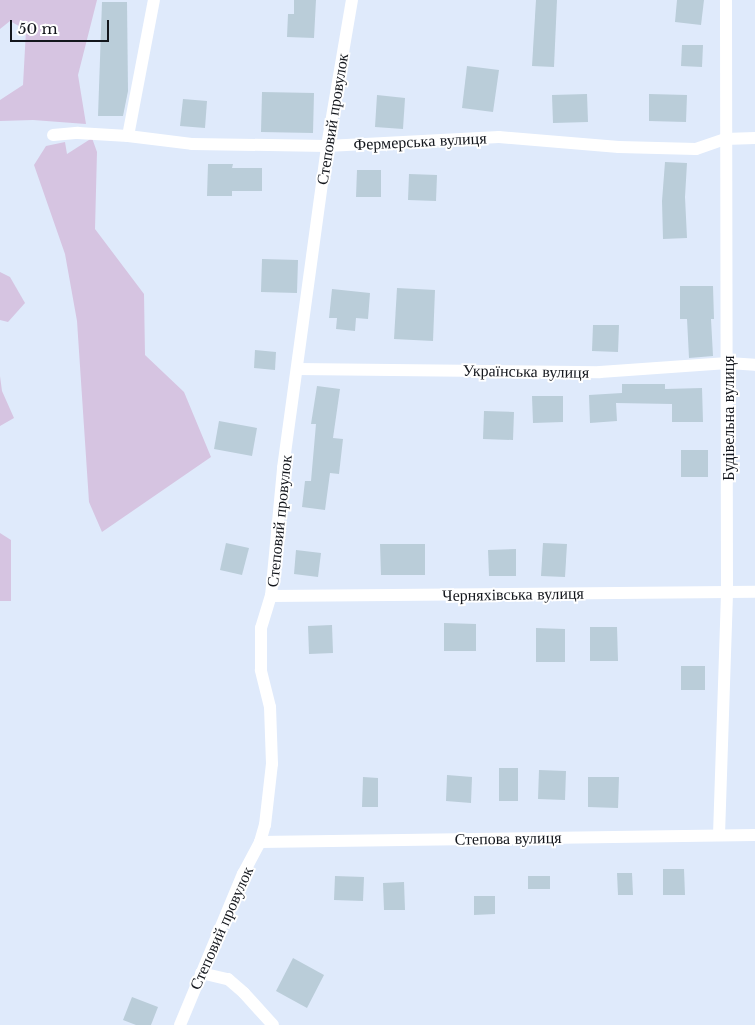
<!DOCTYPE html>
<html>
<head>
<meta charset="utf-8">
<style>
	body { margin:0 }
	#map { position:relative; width:755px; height:1025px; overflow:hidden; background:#dfeafb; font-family:"Libre Baskerville",serif }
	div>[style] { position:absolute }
	.green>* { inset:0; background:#d6c4e1 }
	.building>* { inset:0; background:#bacdd9 }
	.minor>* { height:12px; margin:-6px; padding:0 6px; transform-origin:6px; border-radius:6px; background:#fff }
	span { translate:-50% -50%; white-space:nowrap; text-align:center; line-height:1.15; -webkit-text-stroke:4px #fff; paint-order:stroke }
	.street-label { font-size:16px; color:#13161c }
	.scale { position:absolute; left:10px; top:20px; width:99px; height:22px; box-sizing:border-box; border:2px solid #13161c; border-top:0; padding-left:6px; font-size:15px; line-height:18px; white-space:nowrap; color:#13161c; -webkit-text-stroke:4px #fff; paint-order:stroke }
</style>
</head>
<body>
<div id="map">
	<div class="green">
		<div style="clip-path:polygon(0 0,97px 0,78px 75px,86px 124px,33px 120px,0 121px,0 100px,23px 85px,26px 30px,10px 21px,0 29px)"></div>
		<div style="clip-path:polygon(92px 138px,97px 152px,95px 229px,144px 294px,145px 355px,184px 392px,211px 457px,102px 532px,89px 502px,77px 321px,65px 254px,34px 165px,46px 146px,65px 142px,67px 154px)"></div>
		<div style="clip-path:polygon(0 272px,10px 277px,25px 303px,8px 322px,0 320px)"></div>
		<div style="clip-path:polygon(0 376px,2px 391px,14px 418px,0 426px)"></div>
		<div style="clip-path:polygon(0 533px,11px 540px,11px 601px,0 601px)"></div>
	</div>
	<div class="building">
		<div style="clip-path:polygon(294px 0,316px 0,314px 38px,287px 37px,288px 14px,294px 14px)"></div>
		<div style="clip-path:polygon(536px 0,557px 0,554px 67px,532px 66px)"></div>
		<div style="clip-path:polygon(677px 0,704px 0,701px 25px,675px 22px)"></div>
		<div style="clip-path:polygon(102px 2px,127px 2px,128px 91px,123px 116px,98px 116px)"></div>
		<div style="clip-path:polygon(682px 45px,703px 45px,702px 67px,681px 66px)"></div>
		<div style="clip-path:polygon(467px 66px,499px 70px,493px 112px,462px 108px)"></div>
		<div style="clip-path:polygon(262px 92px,314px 93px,313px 133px,261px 132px)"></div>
		<div style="clip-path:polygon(587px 94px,588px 122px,553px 123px,552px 95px)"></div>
		<div style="clip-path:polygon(649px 94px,687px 95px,686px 122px,649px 121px)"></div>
		<div style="clip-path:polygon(377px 95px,405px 98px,403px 129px,375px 127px)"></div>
		<div style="clip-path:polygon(183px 99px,207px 101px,205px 128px,180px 126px)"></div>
		<div style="clip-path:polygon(665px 162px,687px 163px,685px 197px,687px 238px,663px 239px,662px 201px)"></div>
		<div style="clip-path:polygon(208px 164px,233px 164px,232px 168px,262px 168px,262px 191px,232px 191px,232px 196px,207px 196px)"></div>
		<div style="clip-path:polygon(357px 170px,381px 170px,381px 197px,356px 197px)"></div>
		<div style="clip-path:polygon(409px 174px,437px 175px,436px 201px,408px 200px)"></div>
		<div style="clip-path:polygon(262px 259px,298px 260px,297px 293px,261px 292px)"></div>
		<div style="clip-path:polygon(680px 286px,713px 286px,714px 319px,711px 319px,713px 356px,689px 358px,687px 319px,680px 319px)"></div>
		<div style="clip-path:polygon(397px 288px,435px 290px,433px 341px,394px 339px)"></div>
		<div style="clip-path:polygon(332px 289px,370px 293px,368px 319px,356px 318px,355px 331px,336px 329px,337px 318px,329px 318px)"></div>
		<div style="clip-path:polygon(593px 325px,619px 325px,618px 352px,592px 351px)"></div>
		<div style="clip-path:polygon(255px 350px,276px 352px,275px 370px,254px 368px)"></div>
		<div style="clip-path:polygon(622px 384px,665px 384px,665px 389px,702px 388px,703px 422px,672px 422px,672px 404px,616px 403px,617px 421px,590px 423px,589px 395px,622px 393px)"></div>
		<div style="clip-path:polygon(317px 386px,340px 389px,333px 438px,343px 439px,339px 474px,330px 473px,325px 510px,302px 507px,305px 481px,311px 481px,316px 424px,311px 424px)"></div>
		<div style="clip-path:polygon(532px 396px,563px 396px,563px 422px,533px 423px)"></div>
		<div style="clip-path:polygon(484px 411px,514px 412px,513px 440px,483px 439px)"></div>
		<div style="clip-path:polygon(219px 421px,257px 428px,252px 456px,214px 449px)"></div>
		<div style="clip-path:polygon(681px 450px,708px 450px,708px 477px,681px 477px)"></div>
		<div style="clip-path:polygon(226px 543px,249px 548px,242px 575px,220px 570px)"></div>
		<div style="clip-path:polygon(543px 543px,567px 544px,565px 577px,541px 576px)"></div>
		<div style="clip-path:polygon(380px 544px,425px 544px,425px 575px,381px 575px)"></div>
		<div style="clip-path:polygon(516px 549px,516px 576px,489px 576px,488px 550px)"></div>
		<div style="clip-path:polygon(296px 550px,321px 553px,318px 577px,294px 574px)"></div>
		<div style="clip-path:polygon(444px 623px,476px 624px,476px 651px,444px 651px)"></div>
		<div style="clip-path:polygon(332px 625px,333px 653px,309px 654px,308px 626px)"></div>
		<div style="clip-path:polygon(590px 627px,617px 627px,618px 661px,590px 661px)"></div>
		<div style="clip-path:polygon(536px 628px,565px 629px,565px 662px,536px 662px)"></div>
		<div style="clip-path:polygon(681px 666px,705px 666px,705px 690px,681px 690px)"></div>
		<div style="clip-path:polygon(499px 768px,518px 768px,518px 801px,499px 801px)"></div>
		<div style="clip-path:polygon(539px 770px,566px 771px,565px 800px,538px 799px)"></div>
		<div style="clip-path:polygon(447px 775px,472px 777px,471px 803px,446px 801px)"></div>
		<div style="clip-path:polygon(363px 777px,378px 778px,378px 807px,362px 807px)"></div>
		<div style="clip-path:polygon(588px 777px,619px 777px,618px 808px,588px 807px)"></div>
		<div style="clip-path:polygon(663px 869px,684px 869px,685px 895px,663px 895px)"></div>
		<div style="clip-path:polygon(617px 873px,632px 873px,633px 895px,618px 895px)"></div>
		<div style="clip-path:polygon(335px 876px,364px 877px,363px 901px,334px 900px)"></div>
		<div style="clip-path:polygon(528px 876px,550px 876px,550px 889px,528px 889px)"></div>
		<div style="clip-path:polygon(404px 882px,405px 910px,384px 910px,383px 883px)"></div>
		<div style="clip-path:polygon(474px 896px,495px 896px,495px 914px,474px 915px)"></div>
		<div style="clip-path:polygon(293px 958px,324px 975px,307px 1008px,276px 991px)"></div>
		<div style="clip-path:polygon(132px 997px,158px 1007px,151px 1025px,136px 1025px,123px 1020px)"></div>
	</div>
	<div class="minor">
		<div style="left:53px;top:135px;width:25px;rotate:-5deg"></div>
		<div style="left:78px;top:133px;width:50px;rotate:3.4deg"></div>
		<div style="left:128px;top:136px;width:64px;rotate:7.1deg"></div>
		<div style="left:192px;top:144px;width:135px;rotate:0.8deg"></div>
		<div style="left:327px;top:146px;width:172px;rotate:-3deg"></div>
		<div style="left:499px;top:137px;width:120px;rotate:4.8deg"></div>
		<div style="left:619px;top:147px;width:77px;rotate:1.5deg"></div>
		<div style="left:696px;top:149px;width:31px;rotate:-19deg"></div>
		<div style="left:725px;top:139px;width:30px;rotate:-2deg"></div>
		<div style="left:128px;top:136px;width:138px;rotate:-79.2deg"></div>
		<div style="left:297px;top:369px;width:303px;rotate:0.6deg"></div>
		<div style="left:600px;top:372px;width:128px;rotate:-4deg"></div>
		<div style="left:728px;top:363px;width:27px;rotate:4deg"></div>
		<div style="left:271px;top:596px;width:484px;rotate:-0.5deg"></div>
		<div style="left:719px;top:835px;width:243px;rotate:-88.1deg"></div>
		<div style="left:727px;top:592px;width:592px;rotate:-90.1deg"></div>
		<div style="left:260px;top:842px;width:495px;rotate:-0.8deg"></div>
		<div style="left:201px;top:973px;width:28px;rotate:13deg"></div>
		<div style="left:228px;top:979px;width:21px;rotate:41deg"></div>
		<div style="left:244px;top:993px;width:43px;rotate:47.8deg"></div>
		<div style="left:180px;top:1025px;width:164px;rotate:-67.4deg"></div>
		<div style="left:243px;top:874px;width:36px;rotate:-62deg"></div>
		<div style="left:260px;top:842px;width:18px;rotate:-74deg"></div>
		<div style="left:265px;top:825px;width:61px;rotate:-83.5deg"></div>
		<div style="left:272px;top:764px;width:57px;rotate:-92deg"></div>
		<div style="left:270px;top:707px;width:38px;rotate:-104deg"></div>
		<div style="left:261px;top:670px;width:42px;rotate:-90deg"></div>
		<div style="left:261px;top:628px;width:34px;rotate:-73deg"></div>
		<div style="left:271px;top:596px;width:129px;rotate:-84.6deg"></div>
		<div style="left:283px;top:468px;width:325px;rotate:-82.2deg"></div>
		<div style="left:327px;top:146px;width:148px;rotate:-80.3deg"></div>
	</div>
	<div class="street-label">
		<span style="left:332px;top:119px;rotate:-81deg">Степовий провулок</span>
		<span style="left:420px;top:141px;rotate:-3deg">Фермерська вулиця</span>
		<span style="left:526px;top:371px;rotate:1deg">Українська вулиця</span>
		<span style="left:728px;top:418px;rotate:-90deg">Будівельна вулиця</span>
		<span style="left:279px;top:521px;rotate:-84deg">Степовий провулок</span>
		<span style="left:513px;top:594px;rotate:-1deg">Черняхівська вулиця</span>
		<span style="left:508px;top:838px;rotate:-1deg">Степова вулиця</span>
		<span style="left:221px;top:928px;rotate:-66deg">Степовий провулок</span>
	</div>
	<div class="scale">50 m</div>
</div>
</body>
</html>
